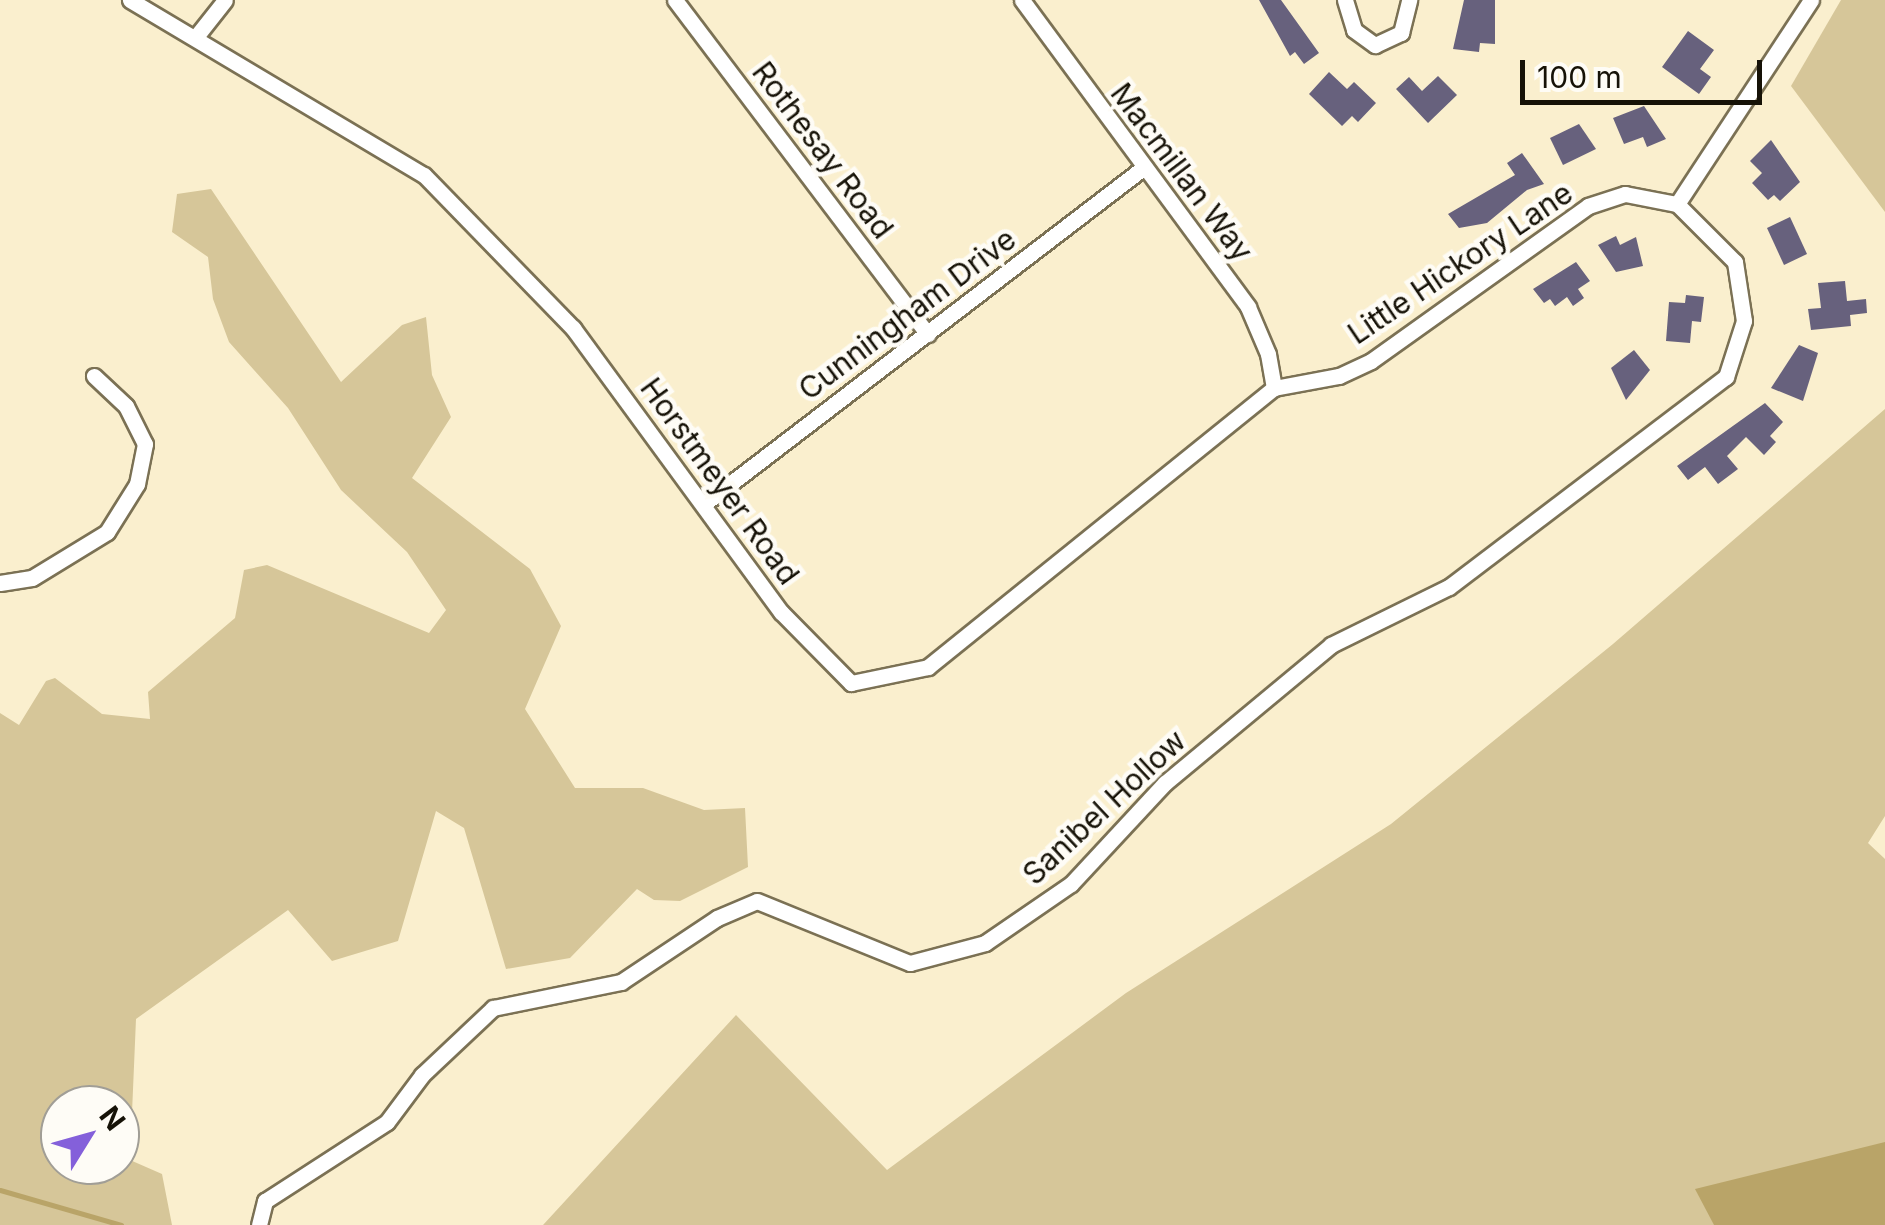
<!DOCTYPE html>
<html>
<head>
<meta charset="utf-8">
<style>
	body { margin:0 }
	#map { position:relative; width:1885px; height:1225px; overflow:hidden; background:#faefce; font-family:Inter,sans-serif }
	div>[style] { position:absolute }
	.green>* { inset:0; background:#d6c699 }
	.water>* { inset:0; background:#b9a468 }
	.stream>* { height:5px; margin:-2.5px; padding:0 2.5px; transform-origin:2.5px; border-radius:2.5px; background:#b9a468 }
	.building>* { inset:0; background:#67617d }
	.roads { filter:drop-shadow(2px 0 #7b7154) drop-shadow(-2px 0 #7b7154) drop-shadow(0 2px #7b7154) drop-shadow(0 -2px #7b7154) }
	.minor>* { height:15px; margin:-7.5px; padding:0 7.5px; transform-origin:7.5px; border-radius:7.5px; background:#fff }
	span { translate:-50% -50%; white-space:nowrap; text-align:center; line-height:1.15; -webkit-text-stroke:9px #fefcf6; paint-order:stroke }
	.street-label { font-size:30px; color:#161207 }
	.north { position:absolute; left:40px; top:1085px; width:100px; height:100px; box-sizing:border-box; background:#fefcf6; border:2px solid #a19e96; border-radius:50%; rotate:53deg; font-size:28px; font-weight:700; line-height:40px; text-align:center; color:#161207 }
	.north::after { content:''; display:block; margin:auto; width:35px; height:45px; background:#8460da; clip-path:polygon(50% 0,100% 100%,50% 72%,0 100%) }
	.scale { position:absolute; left:1520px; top:60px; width:242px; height:45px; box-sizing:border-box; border:5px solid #161207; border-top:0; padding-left:12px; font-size:30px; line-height:35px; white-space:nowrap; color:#161207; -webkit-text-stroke:8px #fefcf6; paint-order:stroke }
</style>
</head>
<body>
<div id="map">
	<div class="green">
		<div style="clip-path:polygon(1841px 0,1885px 0,1885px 212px,1791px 86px)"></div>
		<div style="clip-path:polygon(evenodd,211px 189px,341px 382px,402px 325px,426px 317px,432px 375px,451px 417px,412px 478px,530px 569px,561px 626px,525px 709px,575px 788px,643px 788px,704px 810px,745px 808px,748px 867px,680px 901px,654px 900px,637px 889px,570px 958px,506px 969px,464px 828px,436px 811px,398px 941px,332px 961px,288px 910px,136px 1019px,130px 1160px,162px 1174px,172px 1225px,0 1225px,0 713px,19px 725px,46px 681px,55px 678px,102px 714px,150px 719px,148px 692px,235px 618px,244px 570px,267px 565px,429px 633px,446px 610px,407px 552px,341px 490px,288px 408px,229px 342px,213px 299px,208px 257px,172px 232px,177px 194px,211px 189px,60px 1105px,120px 1105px,120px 1165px,60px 1165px,60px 1105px)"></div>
		<div style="clip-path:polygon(1885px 409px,1885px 816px,1868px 843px,1885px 859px,1885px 1225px,543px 1225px,736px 1015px,887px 1170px,1126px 993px,1391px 824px,1613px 644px)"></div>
	</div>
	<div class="water">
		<div style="clip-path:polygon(1885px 1142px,1885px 1225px,1714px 1225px,1695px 1189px)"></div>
	</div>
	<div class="stream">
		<div style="left:0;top:1190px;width:126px;rotate:16.1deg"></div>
	</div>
	<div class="building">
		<div style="clip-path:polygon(1259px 0,1281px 0,1319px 53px,1304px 64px,1295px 52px,1290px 56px)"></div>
		<div style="clip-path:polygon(1464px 0,1495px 0,1495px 44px,1480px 43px,1479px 52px,1453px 49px)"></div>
		<div style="clip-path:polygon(1688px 31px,1714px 50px,1700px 69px,1711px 77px,1699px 94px,1662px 67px)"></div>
		<div style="clip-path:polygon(1329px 72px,1347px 89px,1354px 82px,1376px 103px,1358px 122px,1352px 116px,1342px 126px,1309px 94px)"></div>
		<div style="clip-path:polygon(1438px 76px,1457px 95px,1428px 123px,1396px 89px,1409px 77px,1422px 91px)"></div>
		<div style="clip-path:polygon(1644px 106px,1666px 139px,1647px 147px,1643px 137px,1624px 144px,1613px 118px)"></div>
		<div style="clip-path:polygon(1579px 124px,1596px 149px,1563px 165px,1550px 138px)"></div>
		<div style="clip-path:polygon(1771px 140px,1800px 182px,1780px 201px,1774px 195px,1768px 200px,1752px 183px,1762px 173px,1750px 161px)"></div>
		<div style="clip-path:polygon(1522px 153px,1544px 184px,1527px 190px,1487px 223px,1459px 228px,1448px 214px,1515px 175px,1507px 163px)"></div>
		<div style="clip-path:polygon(1790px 217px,1807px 254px,1784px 265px,1767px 228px)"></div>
		<div style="clip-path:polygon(1616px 236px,1620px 245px,1636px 237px,1643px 266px,1616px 272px,1598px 245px)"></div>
		<div style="clip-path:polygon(1576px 262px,1590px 281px,1578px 289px,1584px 298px,1573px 306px,1567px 297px,1555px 306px,1550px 299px,1544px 303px,1533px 289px)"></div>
		<div style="clip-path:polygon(1845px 281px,1847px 301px,1866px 299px,1867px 313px,1850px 315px,1851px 326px,1811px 330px,1808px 309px,1821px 308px,1818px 283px)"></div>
		<div style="clip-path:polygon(1686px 295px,1704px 297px,1701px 322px,1692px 321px,1690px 343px,1666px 341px,1669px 302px,1685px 303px)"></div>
		<div style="clip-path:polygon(1799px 345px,1818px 353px,1803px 401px,1771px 388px)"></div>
		<div style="clip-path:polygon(1634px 350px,1650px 370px,1626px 400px,1611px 368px)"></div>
		<div style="clip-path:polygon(1765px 403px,1783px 422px,1770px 436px,1776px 442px,1764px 455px,1746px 437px,1727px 456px,1738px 469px,1718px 484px,1705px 467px,1688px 480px,1677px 466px)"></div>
	</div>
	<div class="roads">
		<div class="minor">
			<div style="left:130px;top:0;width:342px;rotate:30.8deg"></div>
			<div style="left:424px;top:175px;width:214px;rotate:45.8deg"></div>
			<div style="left:573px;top:328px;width:352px;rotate:53.8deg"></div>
			<div style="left:781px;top:612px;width:100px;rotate:45.4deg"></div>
			<div style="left:851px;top:683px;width:79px;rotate:-11.7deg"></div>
			<div style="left:928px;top:667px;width:444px;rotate:-38.9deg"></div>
			<div style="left:1274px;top:388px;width:66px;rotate:-10.5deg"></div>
			<div style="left:1339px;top:376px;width:35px;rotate:-25deg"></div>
			<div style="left:1371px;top:361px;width:267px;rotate:-35.5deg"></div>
			<div style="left:1588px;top:206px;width:39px;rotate:-18deg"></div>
			<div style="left:1625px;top:194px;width:53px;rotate:10.9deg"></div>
			<div style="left:675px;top:0;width:419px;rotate:52.9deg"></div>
			<div style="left:1022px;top:0;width:381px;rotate:53.6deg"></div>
			<div style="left:1248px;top:307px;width:51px;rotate:66.9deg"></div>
			<div style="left:1268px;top:354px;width:35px;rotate:80deg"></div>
			<div style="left:1345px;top:0;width:31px;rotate:73deg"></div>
			<div style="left:1354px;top:30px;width:26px;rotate:36deg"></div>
			<div style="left:1375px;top:45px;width:29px;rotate:-25deg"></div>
			<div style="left:1401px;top:33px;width:34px;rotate:-76deg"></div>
			<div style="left:195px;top:38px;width:48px;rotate:-51.7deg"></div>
			<div style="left:1677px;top:204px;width:244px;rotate:-56.7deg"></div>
			<div style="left:705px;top:503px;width:551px;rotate:-37.41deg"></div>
			<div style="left:0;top:583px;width:32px;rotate:-9deg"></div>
			<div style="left:32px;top:578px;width:88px;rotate:-31.5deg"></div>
			<div style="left:107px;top:532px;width:57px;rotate:-58deg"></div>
			<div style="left:137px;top:484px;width:41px;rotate:-78.7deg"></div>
			<div style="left:145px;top:444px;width:42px;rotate:-116.6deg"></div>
			<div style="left:126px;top:406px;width:44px;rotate:-136.8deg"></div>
			<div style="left:259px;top:1225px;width:25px;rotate:-76deg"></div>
			<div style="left:265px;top:1201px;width:145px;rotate:-32.9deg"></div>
			<div style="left:387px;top:1122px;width:59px;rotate:-53.3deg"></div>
			<div style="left:422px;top:1075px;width:98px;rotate:-43.3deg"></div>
			<div style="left:493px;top:1008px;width:131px;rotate:-11.5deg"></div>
			<div style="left:621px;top:982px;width:115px;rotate:-33.7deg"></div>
			<div style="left:717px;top:918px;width:43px;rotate:-23deg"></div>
			<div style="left:757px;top:901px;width:165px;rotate:22.1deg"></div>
			<div style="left:910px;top:963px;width:78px;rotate:-14.9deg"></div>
			<div style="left:985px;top:943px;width:104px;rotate:-34.5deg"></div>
			<div style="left:1071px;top:884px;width:138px;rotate:-47.1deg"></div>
			<div style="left:1165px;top:783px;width:216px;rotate:-39.7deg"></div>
			<div style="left:1331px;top:645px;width:131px;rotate:-26.2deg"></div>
			<div style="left:1449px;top:587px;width:348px;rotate:-37.2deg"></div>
			<div style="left:1726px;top:377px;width:59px;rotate:-72.2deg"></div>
			<div style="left:1744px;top:321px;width:60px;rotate:-98.7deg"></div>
			<div style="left:1735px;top:262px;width:82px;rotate:-135deg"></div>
		</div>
	</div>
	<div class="street-label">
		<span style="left:823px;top:150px;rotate:53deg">Rothesay Road</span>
		<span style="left:1182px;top:172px;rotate:53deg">Macmillan Way</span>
		<span style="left:1460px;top:263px;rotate:-34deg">Little Hickory Lane</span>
		<span style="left:907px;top:314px;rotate:-37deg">Cunningham Drive</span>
		<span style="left:720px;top:481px;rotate:54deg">Horstmeyer Road</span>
		<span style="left:1104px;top:807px;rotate:-43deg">Sanibel Hollow</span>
	</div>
	<div class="north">N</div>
	<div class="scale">100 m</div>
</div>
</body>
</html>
